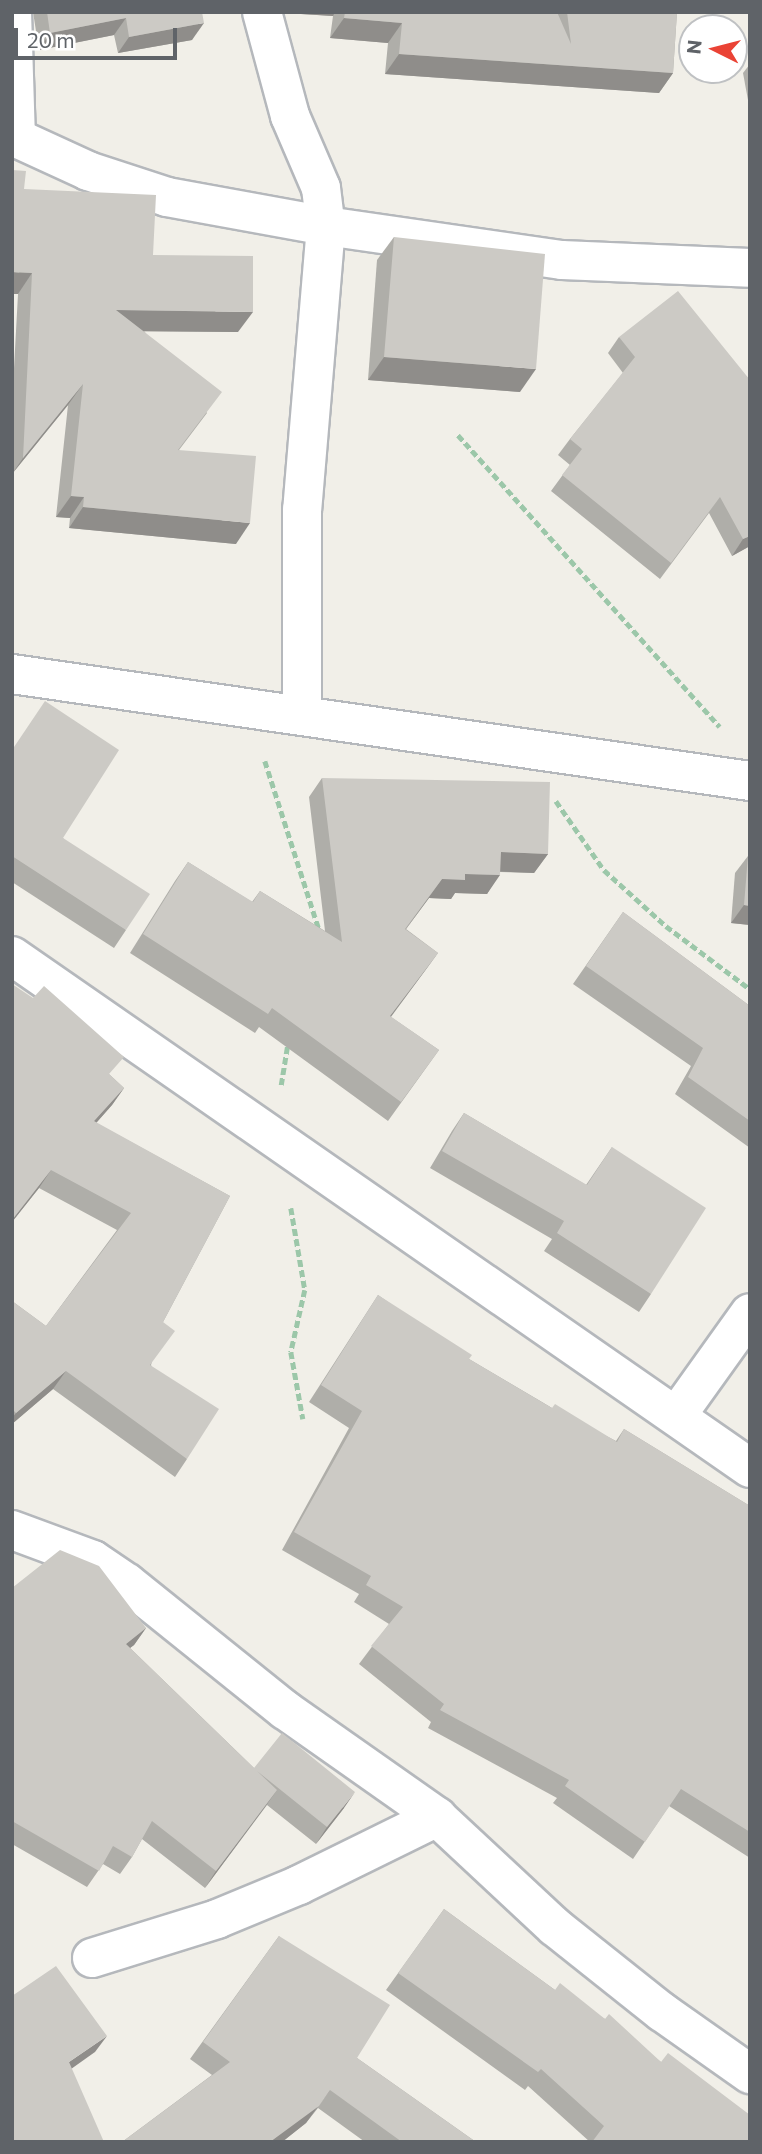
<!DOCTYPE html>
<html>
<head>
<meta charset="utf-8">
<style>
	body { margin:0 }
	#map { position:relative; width:762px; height:2154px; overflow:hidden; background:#f1efe8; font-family:Commissioner,sans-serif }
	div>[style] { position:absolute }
	.path>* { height:4.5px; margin-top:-2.25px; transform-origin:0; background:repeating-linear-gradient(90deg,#9cc7a9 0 7px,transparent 0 10.5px) }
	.roads { filter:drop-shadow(2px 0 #b5b8bc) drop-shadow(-2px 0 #b5b8bc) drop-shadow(0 2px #b5b8bc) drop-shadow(0 -2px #b5b8bc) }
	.street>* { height:38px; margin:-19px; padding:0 19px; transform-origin:19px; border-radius:19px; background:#fff }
	.wall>* { inset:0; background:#afaea9 }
	.shaded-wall>* { inset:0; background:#8f8d8a }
	.building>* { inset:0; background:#cccac5 }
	span { translate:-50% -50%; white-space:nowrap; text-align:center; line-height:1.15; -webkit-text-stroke:6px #fff; paint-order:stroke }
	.frame { position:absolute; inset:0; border:14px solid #5f6368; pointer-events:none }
	.north { position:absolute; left:678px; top:14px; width:70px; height:70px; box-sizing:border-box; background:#fff; border:2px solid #bfc1c3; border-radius:50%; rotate:276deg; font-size:19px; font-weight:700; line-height:28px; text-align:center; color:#5f6368 }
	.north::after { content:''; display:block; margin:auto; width:24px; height:32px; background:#ea4335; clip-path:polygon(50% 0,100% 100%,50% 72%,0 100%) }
	.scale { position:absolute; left:14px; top:28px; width:163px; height:32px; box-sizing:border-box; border:4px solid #5f6368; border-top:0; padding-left:9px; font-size:21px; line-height:24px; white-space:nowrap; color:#5f6368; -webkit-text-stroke:5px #fff; paint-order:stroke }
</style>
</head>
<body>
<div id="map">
	<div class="path">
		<div style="left:458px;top:435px;width:392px;rotate:48.1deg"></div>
		<div style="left:265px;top:761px;width:180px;rotate:72.2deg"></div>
		<div style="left:556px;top:801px;width:84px;rotate:55.2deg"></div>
		<div style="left:604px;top:870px;width:84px;rotate:42.1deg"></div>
		<div style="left:666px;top:926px;width:105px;rotate:36.9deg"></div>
		<div style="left:281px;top:1085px;width:44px;rotate:-80.8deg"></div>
		<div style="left:291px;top:1208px;width:83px;rotate:80.3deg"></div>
		<div style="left:305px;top:1290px;width:64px;rotate:102.7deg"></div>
		<div style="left:291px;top:1352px;width:68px;rotate:79.8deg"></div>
	</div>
	<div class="roads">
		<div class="street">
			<div style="left:12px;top:12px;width:124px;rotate:88.2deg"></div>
			<div style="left:262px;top:12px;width:108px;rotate:74.9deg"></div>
			<div style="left:290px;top:116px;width:78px;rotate:66.7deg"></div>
			<div style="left:321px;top:188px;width:38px;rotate:83deg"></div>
			<div style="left:326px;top:226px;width:284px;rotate:94.8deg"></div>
			<div style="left:302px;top:509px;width:207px;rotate:90deg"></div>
			<div style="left:12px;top:136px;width:84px;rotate:24.7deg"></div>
			<div style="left:88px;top:171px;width:83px;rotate:18.2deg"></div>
			<div style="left:167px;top:197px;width:162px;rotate:10.3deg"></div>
			<div style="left:326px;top:226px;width:238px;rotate:8.2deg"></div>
			<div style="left:562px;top:260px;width:188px;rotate:2.4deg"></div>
			<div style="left:12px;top:674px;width:746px;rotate:8.25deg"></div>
			<div style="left:12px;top:956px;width:898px;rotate:34.75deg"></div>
			<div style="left:677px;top:1415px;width:125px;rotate:-54.4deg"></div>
			<div style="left:12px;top:1530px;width:86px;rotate:20.3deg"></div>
			<div style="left:93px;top:1560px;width:41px;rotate:34.1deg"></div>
			<div style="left:127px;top:1583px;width:203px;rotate:38.8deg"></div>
			<div style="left:285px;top:1710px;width:186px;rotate:35.1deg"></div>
			<div style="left:437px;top:1817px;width:161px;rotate:43deg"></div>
			<div style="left:555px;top:1927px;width:137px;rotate:38.5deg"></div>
			<div style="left:662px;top:2012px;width:108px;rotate:35.2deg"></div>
			<div style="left:92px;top:1958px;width:131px;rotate:-17.3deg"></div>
			<div style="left:217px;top:1919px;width:89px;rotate:-22.5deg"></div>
			<div style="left:299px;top:1885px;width:154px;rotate:-26.2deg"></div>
		</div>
	</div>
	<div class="wall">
		<div style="clip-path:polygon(33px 12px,202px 12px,192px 40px,118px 53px,114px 35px,39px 50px)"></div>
		<div style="clip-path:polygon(285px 12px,677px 12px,673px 73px,659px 93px,385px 74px,388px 43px,330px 38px,333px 16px,285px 13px)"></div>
		<div style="clip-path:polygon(750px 64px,750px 111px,743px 73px)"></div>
		<div style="clip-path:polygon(24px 189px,153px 255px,238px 332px,144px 331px,207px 413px,179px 450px,236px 544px,69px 528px,70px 518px,56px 517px,68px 405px,12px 474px,12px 405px,18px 294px)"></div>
		<div style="clip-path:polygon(394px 237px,520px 392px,368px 380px,377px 260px)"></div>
		<div style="clip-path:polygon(619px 337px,750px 380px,750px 546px,732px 556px,709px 513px,660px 579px,551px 491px,570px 465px,558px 455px,570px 439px,623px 373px,608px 353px)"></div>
		<div style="clip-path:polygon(12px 749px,63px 838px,126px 930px,114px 948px,12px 882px)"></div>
		<div style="clip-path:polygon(322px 778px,548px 854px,534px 873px,500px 872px,487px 894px,455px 893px,451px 899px,429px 898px,406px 929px,438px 953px,391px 1017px,439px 1050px,388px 1121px,259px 1027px,255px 1033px,130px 953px,175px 881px,188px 862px,252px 902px,260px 891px,325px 931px,309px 797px)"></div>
		<div style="clip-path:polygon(748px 856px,750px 856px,750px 925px,731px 923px,735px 873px)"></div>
		<div style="clip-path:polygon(623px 912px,750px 1006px,750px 1148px,675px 1094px,691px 1066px,573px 984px)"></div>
		<div style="clip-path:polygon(12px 984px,124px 1088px,112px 1105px,96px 1123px,230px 1196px,163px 1322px,151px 1365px,187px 1459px,175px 1477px,53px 1389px,12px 1424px,12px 1301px,46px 1326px,117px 1230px,39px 1188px,12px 1222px)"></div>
		<div style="clip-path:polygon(464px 1113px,586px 1185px,612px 1147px,651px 1294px,639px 1312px,544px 1251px,552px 1239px,430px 1168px,452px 1131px)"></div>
		<div style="clip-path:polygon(378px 1295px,469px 1359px,552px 1408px,616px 1441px,624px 1429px,750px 1506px,750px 1858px,669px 1806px,633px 1859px,553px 1803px,557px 1798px,428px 1728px,431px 1722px,359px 1664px,389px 1624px,354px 1602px,359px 1594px,282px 1550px,349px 1428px,309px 1402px)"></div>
		<div style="clip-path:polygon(12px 1588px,146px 1628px,134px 1645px,130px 1648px,254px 1768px,344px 1808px,316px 1844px,267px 1805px,205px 1888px,142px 1839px,132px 1857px,120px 1874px,103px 1864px,87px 1887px,12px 1844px)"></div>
		<div style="clip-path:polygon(444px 1909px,555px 1990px,605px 2019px,661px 2062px,750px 2142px,590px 2142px,528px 2086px,525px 2090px,386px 1990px)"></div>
		<div style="clip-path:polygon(279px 1936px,357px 2058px,476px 2142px,365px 2142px,318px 2108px,306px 2123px,282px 2142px,122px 2142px,212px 2075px,190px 2059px)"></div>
	</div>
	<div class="shaded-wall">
		<div style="clip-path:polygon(286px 12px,335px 12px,333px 16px,285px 13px)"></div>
		<div style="clip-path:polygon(126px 18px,114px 35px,39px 50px,50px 33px)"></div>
		<div style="clip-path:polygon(344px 18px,402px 23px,388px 43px,330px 38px)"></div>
		<div style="clip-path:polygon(204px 23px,192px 40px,118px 53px,129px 37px)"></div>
		<div style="clip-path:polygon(399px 54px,673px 73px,659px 93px,385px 74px)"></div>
		<div style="clip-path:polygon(12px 272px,32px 273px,18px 294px,12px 294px)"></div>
		<div style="clip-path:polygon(116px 310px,253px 312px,238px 332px,102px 331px)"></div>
		<div style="clip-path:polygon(384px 357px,536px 369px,520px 392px,368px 380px)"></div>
		<div style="clip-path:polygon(83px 384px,68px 405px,12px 474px,23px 458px)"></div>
		<div style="clip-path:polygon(71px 496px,84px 497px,70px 518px,56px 517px)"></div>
		<div style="clip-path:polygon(83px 507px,250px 523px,236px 544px,69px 528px)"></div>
		<div style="clip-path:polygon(750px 536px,750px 546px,732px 556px,743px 539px)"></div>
		<div style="clip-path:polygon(501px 852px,548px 854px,534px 873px,487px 871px)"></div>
		<div style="clip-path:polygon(465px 874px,500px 875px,487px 894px,455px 893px,451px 899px,429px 898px,392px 948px,442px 879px)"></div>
		<div style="clip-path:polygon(744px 905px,750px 906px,750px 925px,731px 923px)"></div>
		<div style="clip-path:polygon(438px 953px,424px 972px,377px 1035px,390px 1016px)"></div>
		<div style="clip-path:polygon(124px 1088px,112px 1105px,82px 1139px,94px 1121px)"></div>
		<div style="clip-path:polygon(51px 1170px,39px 1188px,12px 1222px,12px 1220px)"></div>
		<div style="clip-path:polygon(66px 1371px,53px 1389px,12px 1424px,12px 1418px,16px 1413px)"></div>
		<div style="clip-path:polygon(146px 1628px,134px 1645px,114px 1660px,126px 1644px)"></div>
		<div style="clip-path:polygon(277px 1790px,265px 1807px,205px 1888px,216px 1871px)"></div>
		<div style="clip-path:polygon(355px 1792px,344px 1808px,316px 1844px,327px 1827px)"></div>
		<div style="clip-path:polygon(107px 2036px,95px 2052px,57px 2079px,69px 2062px)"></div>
		<div style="clip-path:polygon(330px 2090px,306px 2123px,282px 2142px,270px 2142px)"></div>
	</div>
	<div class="building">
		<div style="clip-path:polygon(47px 12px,202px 12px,204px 23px,129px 37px,126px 18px,50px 33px)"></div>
		<div style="clip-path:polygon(345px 12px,557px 12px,571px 44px,567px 12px,677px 12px,673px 73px,399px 54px,402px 23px,344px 18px)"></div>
		<div style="clip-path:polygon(12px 170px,26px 171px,24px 189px,156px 195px,153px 255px,253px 256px,253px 312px,116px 310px,222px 392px,178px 450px,256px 456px,250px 523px,83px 507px,84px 497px,71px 496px,83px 384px,23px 458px,32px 273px,12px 272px)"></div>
		<div style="clip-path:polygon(394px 237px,545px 254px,536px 369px,384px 357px)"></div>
		<div style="clip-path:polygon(678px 291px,750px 380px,750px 536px,743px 539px,720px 497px,671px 563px,562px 475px,582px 449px,570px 439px,635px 357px,619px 337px)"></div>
		<div style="clip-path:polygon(45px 701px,119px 750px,63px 838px,150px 894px,126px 930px,12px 856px,12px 750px)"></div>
		<div style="clip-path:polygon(322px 778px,550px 782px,548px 854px,501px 852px,500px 875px,465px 874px,465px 880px,442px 879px,405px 929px,438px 953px,390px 1016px,439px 1050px,401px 1102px,272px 1008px,268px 1014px,143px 934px,188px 862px,253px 902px,260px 891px,342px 942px)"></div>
		<div style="clip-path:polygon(748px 856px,750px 856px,750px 906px,744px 905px)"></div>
		<div style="clip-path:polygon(623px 912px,750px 1006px,750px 1121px,688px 1077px,703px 1048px,586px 966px)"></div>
		<div style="clip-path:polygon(12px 984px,33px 998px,44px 986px,124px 1057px,109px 1074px,124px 1088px,94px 1121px,230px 1196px,163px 1322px,175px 1331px,150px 1365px,219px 1409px,187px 1459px,66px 1371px,16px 1413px,12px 1409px,12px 1301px,46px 1326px,131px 1213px,51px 1170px,12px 1220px)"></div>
		<div style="clip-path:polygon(464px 1113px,587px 1185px,612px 1147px,706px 1208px,651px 1294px,557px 1233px,564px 1221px,442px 1151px)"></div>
		<div style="clip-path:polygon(378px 1295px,472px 1355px,469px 1359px,552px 1408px,555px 1404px,617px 1442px,624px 1429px,750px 1506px,750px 1832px,681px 1789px,645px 1842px,565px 1786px,569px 1780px,440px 1710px,444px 1704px,371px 1646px,403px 1607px,366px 1585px,371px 1576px,294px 1532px,362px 1411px,321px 1385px)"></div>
		<div style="clip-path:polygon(60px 1550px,99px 1566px,146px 1628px,126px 1644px,254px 1768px,282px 1733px,355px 1792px,327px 1827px,257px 1771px,277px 1790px,216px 1871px,152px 1821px,132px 1857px,113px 1846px,99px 1871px,12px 1821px,12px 1588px)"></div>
		<div style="clip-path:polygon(444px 1909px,555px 1990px,560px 1983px,605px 2019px,609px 2014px,661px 2062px,668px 2053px,750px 2115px,750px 2142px,592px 2142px,604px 2126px,541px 2069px,538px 2072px,398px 1973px)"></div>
		<div style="clip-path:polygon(279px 1936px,390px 2005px,357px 2058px,476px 2142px,402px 2142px,330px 2090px,319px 2106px,270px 2142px,122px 2142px,230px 2062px,203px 2042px)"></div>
		<div style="clip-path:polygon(56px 1966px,107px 2036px,69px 2062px,104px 2142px,12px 2142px,12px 1996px)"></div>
	</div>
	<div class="frame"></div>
	<div class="north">N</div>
	<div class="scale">20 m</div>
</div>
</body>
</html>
